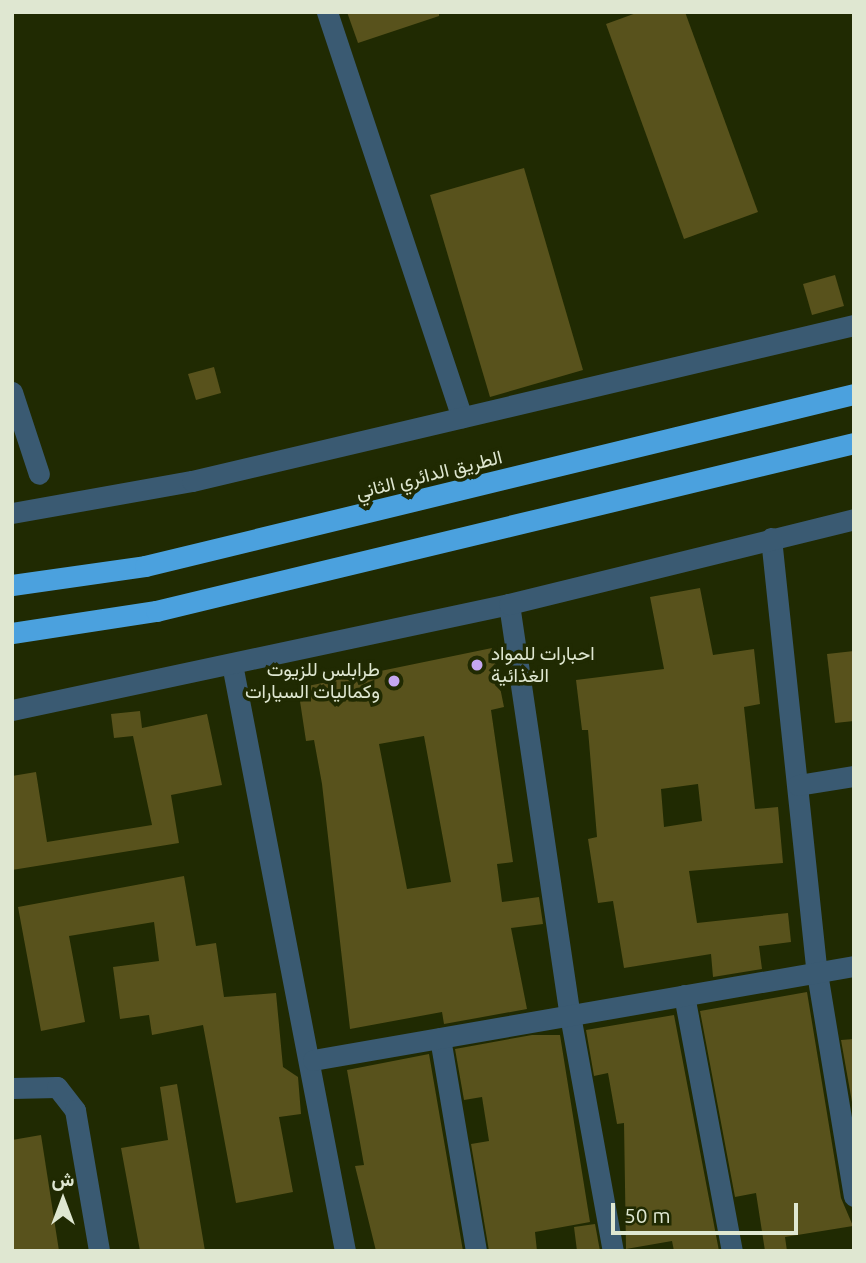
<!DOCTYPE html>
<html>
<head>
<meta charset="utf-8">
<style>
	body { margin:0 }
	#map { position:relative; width:866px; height:1263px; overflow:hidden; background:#202a02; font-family:Ubuntu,Vazirmatn,sans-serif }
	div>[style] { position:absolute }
	.building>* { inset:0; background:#58521c }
	.minor>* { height:21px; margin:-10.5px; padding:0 10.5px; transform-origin:10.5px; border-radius:10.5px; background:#3a5a72 }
	.highway>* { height:21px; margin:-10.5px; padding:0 10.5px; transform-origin:10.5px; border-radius:10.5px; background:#4ba1de }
	.dots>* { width:19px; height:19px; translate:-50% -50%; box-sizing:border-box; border:4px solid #202a02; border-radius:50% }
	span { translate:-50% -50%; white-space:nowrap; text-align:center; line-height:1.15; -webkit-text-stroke:7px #202a02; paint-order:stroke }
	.street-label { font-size:19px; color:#dfe7d1 }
	.poi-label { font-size:19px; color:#dfe7d1 }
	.left { translate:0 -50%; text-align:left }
	.right { translate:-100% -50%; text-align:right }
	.frame { position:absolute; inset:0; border:14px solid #dfe7d1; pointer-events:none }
	.north { position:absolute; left:28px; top:1165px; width:70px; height:70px; -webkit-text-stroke:5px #202a02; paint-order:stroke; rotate:0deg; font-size:19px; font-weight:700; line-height:28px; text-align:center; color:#dfe7d1 }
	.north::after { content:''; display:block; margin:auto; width:24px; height:32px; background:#dfe7d1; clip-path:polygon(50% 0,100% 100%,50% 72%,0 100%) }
	.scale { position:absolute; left:611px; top:1203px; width:187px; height:32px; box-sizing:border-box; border:4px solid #dfe7d1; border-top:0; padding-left:9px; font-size:21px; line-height:24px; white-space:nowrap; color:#dfe7d1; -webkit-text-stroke:5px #202a02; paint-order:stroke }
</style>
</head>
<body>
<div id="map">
	<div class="building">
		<div style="clip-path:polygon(347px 12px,439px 12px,439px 16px,358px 43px)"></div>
		<div style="clip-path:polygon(639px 12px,685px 12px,758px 212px,684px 239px,606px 24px)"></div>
		<div style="clip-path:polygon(524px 168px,583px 370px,490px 397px,430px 195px)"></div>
		<div style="clip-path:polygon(835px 275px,844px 306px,812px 315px,803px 284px)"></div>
		<div style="clip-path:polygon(214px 367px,221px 393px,196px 400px,188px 374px)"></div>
		<div style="clip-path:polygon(evenodd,700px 588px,713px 655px,754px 649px,760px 704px,744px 707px,755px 809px,778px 807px,783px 863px,689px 871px,697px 923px,788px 913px,791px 942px,759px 946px,762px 969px,713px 977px,711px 954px,624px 968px,613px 901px,598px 903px,588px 839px,597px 837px,588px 730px,582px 730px,576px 680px,664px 669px,650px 597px,700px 588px,698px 784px,702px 821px,664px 827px,661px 789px,698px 784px)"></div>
		<div style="clip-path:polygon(evenodd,492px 648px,504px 707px,491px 710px,513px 862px,497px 864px,502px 902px,539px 897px,543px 924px,511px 928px,527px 1009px,444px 1024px,442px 1012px,350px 1029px,322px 784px,314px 740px,306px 741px,298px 688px,492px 648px,424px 736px,451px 882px,407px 889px,379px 744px,424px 736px)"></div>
		<div style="clip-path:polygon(854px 651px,854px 721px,835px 723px,827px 654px)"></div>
		<div style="clip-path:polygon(140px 711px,142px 728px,207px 714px,222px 785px,171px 795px,179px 843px,12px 870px,12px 776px,36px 772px,47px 842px,152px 825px,133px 736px,114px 738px,111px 714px)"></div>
		<div style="clip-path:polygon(184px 876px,196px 946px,216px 943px,224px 997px,276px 993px,283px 1067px,298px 1077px,301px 1114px,279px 1117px,293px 1192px,236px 1203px,203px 1025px,152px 1035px,149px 1015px,120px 1019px,113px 967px,159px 961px,154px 922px,69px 936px,85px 1022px,41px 1031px,18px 907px)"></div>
		<div style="clip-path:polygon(807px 992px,841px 1198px,853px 1226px,785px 1237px,787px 1251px,765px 1251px,756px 1193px,735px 1197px,700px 1011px)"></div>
		<div style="clip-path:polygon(674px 1015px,719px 1251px,674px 1251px,672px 1241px,626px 1249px,624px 1123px,617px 1124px,608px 1073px,594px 1076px,586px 1030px)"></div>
		<div style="clip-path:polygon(532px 1035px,560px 1035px,590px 1222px,535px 1232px,537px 1251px,489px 1251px,471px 1144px,489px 1141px,482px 1097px,464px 1100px,455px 1049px)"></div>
		<div style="clip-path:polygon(854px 1039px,854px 1102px,852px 1102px,841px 1040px)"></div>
		<div style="clip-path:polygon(429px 1054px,463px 1251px,376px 1251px,355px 1166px,364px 1165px,347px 1070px)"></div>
		<div style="clip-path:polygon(177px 1084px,205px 1251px,140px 1251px,121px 1148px,168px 1140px,160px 1087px)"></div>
		<div style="clip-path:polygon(41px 1135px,59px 1251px,12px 1251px,12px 1140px)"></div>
		<div style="clip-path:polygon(595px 1224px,600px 1251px,577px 1251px,574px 1227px)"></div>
	</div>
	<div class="minor">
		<div style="left:327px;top:12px;width:427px;rotate:71.6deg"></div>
		<div style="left:12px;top:392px;width:86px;rotate:71.8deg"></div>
		<div style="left:12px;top:513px;width:183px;rotate:-10.1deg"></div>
		<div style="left:192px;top:481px;width:680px;rotate:-13.26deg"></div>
		<div style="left:771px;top:538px;width:437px;rotate:84deg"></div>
		<div style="left:817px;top:973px;width:226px;rotate:80.6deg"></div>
		<div style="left:509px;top:604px;width:416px;rotate:81.6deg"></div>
		<div style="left:570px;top:1015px;width:240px;rotate:79.7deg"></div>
		<div style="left:232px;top:664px;width:598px;rotate:79.1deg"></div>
		<div style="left:12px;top:710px;width:508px;rotate:-12.04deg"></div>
		<div style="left:509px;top:604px;width:355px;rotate:-13.8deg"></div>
		<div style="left:798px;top:785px;width:57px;rotate:-9.1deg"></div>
		<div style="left:684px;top:995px;width:260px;rotate:79.4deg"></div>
		<div style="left:440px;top:1038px;width:216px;rotate:80.4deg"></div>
		<div style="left:313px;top:1060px;width:549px;rotate:-9.86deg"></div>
		<div style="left:12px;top:1088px;width:45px;rotate:-1.3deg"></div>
		<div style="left:57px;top:1087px;width:29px;rotate:52deg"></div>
		<div style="left:75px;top:1110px;width:143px;rotate:80.3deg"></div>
	</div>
	<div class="highway">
		<div style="left:12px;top:585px;width:134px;rotate:-8.1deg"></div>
		<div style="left:145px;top:566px;width:730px;rotate:-13.64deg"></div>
		<div style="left:12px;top:633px;width:146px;rotate:-8.7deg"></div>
		<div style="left:156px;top:611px;width:718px;rotate:-13.53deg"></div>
	</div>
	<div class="dots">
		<div style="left:477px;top:665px;background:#c5a7f1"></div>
		<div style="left:394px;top:681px;background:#c5a7f1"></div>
	</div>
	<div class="street-label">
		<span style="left:429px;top:475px;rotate:-14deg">الطريق الدائري الثاني</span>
	</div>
	<div class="poi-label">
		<span class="left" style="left:491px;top:665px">احبارات للمواد<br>الغذائية</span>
		<span class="right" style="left:380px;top:681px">طرابلس للزيوت<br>وكماليات السيارات</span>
	</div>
	<div class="frame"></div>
	<div class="north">ش</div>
	<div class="scale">50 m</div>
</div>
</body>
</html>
